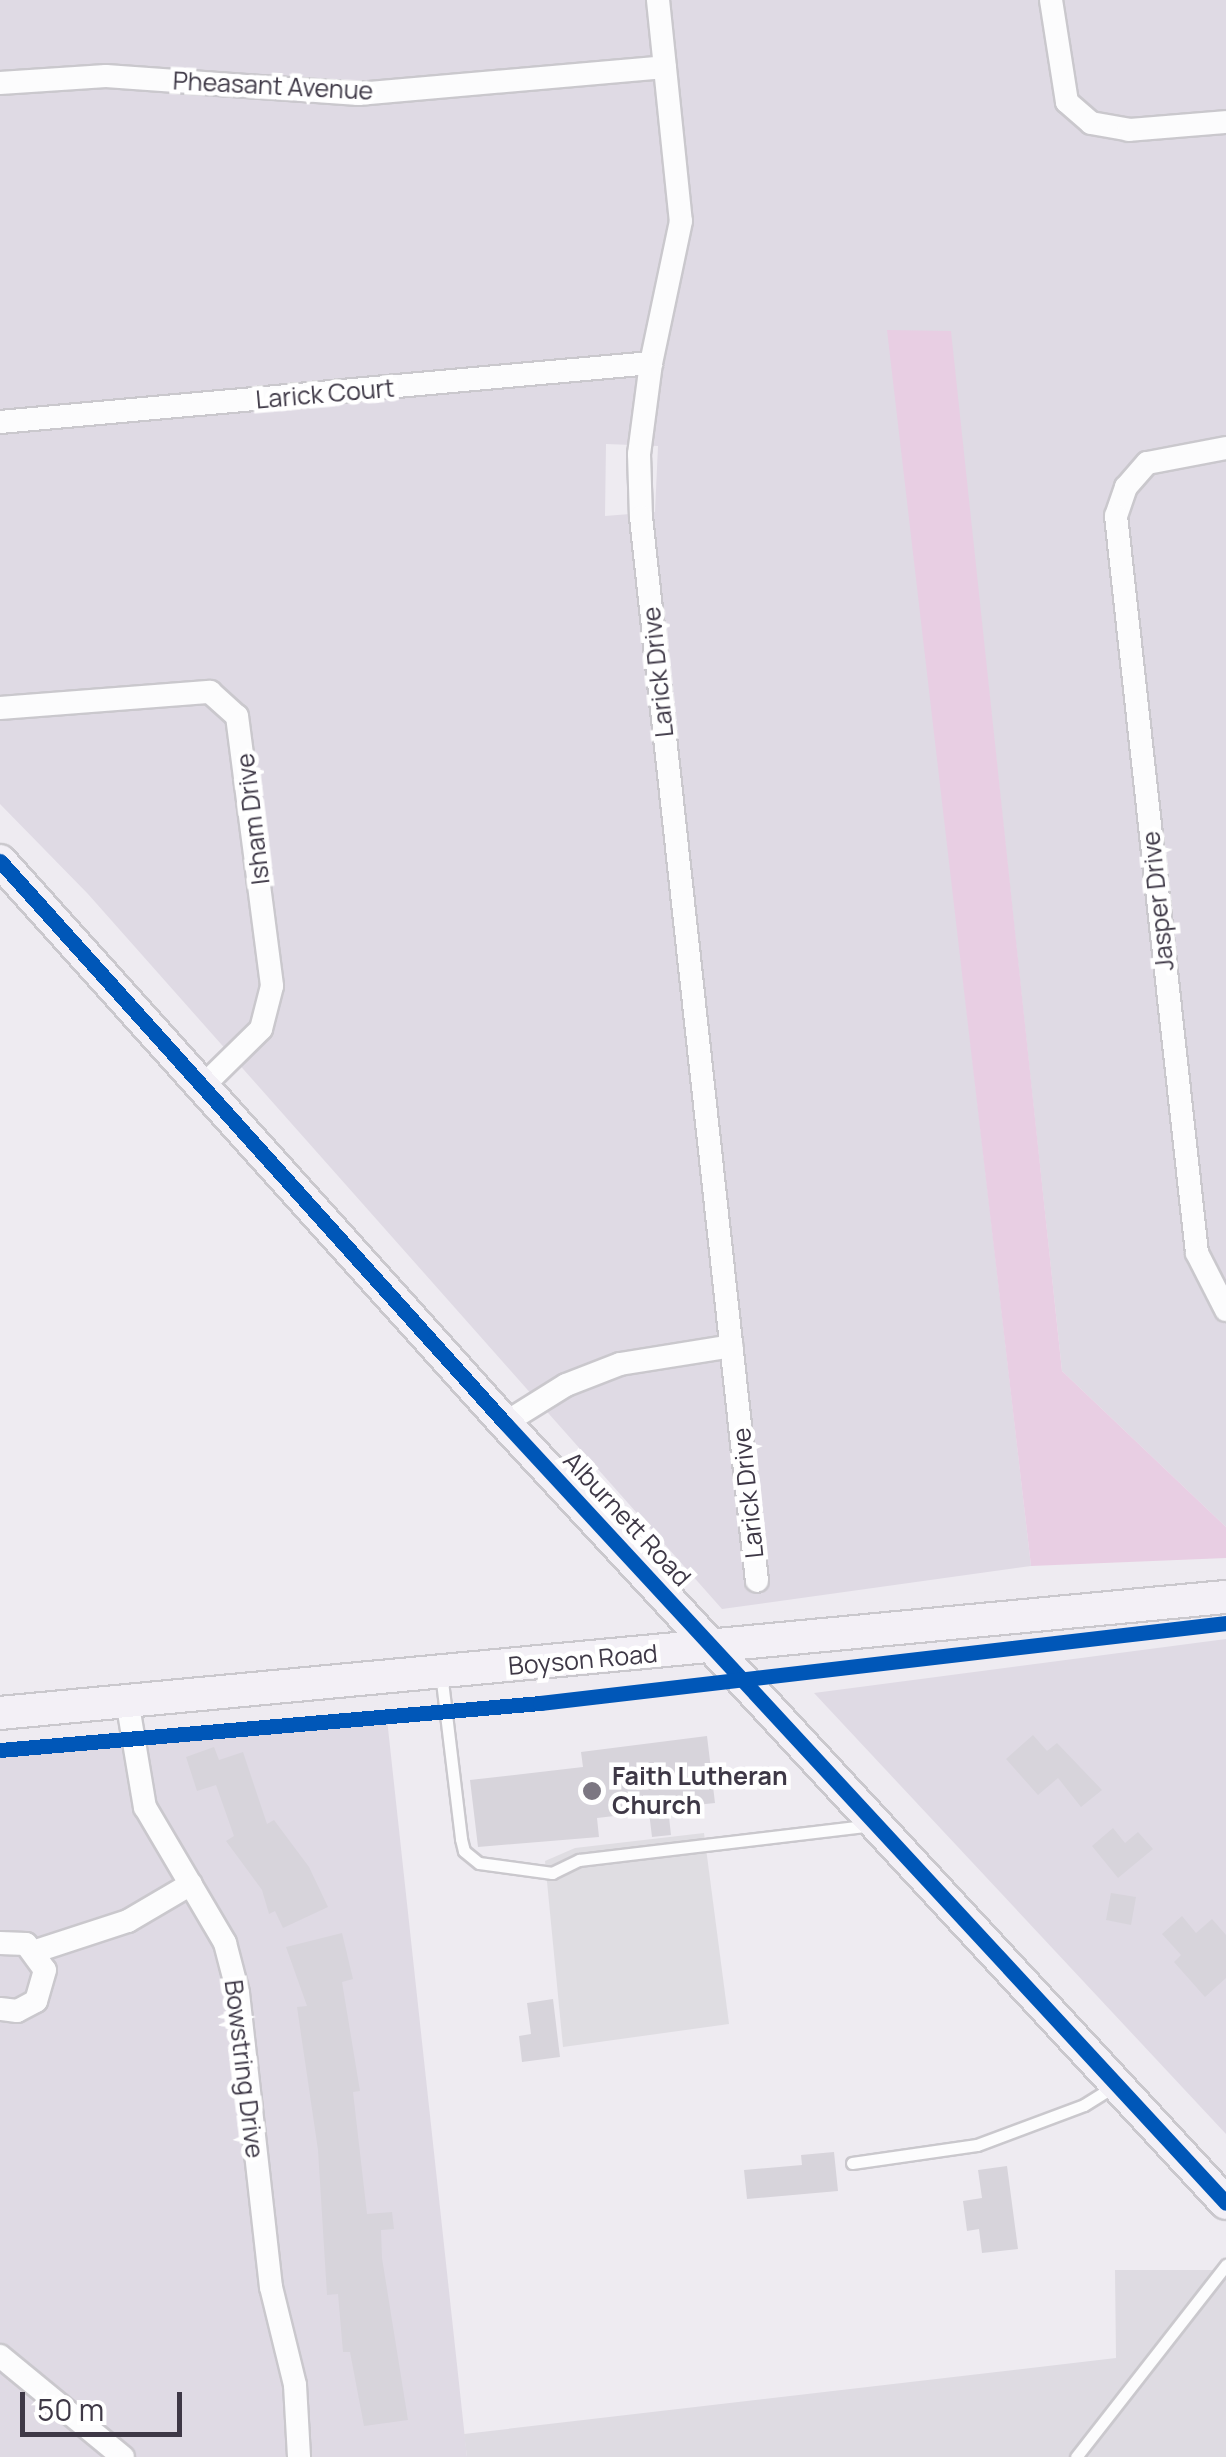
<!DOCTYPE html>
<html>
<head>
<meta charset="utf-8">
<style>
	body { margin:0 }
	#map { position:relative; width:1226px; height:2457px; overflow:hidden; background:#eeebf1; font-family:Manrope,sans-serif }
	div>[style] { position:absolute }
	.residential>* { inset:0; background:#dfdae4 }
	.industrial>* { inset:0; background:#dedbe2 }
	.green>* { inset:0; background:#e8cee3 }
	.parking>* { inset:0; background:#dfdde2 }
	.building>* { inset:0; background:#d7d4db }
	.roads { filter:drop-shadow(2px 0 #cac8cd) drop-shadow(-2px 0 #cac8cd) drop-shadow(0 2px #cac8cd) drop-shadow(0 -2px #cac8cd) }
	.lane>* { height:11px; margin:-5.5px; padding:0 5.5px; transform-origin:5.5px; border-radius:5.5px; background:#fcfcfd }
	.street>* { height:22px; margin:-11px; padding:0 11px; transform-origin:11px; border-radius:11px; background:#fcfcfd }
	.secondary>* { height:32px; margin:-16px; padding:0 16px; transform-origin:16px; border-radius:16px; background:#f3f0f6 }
	.cycleway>* { height:15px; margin:-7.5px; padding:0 7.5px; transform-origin:7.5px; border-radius:7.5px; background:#0057b8 }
	.dots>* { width:28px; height:28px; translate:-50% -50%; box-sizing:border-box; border:5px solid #fff; border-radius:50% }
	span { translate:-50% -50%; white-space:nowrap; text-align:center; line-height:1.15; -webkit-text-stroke:9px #fff; paint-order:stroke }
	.street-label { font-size:25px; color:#3e3846 }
	.poi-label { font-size:25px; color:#3e3846; font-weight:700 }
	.left { translate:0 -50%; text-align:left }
	.scale { position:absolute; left:20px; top:2392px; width:162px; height:45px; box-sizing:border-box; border:5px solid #3e3846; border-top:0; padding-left:12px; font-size:30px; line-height:35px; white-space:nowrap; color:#3e3846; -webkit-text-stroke:8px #fff; paint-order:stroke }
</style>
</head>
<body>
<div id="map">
	<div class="residential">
		<div style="clip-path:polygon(evenodd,0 0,1226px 0,1226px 1527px,1062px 1371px,950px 331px,899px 422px,1031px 1566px,722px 1609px,88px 894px,0 804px,0 0,606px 444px,658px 446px,655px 512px,605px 516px,606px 444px)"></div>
		<div style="clip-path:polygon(1226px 1639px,1226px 2134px,814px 1693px)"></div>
		<div style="clip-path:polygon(387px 1719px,467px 2457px,0 2457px,0 1753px)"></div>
	</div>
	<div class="industrial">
		<div style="clip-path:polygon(1115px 2270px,1226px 2270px,1226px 2457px,467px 2457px,464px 2434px,1116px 2358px)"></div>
	</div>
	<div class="green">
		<div style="clip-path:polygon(887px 330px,951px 331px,1062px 1371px,1226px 1527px,1226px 1558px,1031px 1566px)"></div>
	</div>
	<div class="parking">
		<div style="clip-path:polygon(704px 1833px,729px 2024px,563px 2047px,545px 1861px,575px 1848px)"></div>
	</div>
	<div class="building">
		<div style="clip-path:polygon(1033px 1735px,1047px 1751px,1057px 1743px,1102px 1790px,1081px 1807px,1058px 1778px,1038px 1795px,1006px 1759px)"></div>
		<div style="clip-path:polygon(707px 1736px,715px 1803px,668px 1808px,671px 1835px,652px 1837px,649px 1812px,597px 1818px,599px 1837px,478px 1847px,470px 1780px,583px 1767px,581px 1752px)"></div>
		<div style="clip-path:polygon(214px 1747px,219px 1760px,243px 1752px,267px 1824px,274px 1820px,309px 1867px,328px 1907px,283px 1928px,275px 1911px,269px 1914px,262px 1890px,226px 1841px,234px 1836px,216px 1785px,197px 1791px,186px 1757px)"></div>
		<div style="clip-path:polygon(1113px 1828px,1125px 1843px,1138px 1832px,1153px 1849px,1118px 1878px,1092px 1846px)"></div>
		<div style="clip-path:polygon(1111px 1893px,1136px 1897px,1131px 1925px,1106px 1920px)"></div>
		<div style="clip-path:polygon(1182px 1916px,1196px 1933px,1212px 1919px,1226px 1935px,1226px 1978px,1205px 1997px,1174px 1962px,1181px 1955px,1162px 1934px)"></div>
		<div style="clip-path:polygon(342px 1933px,353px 1979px,342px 1982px,360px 2091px,353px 2092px,367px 2214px,392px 2212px,394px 2229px,381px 2230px,382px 2258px,408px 2420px,364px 2426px,350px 2352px,343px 2352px,338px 2294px,327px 2295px,318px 2150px,297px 2007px,307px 2006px,286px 1947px)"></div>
		<div style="clip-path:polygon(553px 1999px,560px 2057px,522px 2062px,519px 2036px,531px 2034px,527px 2003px)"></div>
		<div style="clip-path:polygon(834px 2152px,838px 2191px,747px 2199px,744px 2170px,802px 2165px,801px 2155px)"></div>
		<div style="clip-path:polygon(1007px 2166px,1018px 2249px,982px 2253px,979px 2229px,967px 2231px,963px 2201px,982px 2198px,978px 2170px)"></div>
	</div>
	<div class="roads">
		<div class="lane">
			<div style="left:441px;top:1673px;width:167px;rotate:83.1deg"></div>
			<div style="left:461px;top:1839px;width:12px;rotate:76deg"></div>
			<div style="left:464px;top:1851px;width:19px;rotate:39deg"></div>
			<div style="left:479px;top:1863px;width:74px;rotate:7.8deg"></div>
			<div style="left:552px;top:1873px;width:30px;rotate:-26deg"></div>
			<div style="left:579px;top:1860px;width:294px;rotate:-6.8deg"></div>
			<div style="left:852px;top:2163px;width:126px;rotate:-8.2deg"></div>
			<div style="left:977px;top:2145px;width:114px;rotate:-20.5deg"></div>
			<div style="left:1084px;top:2105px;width:34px;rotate:-32deg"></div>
			<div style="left:1076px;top:2457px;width:244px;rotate:-52deg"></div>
		</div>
		<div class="street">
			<div style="left:658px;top:0;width:222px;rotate:84.1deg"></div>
			<div style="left:681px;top:221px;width:145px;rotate:101.9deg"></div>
			<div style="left:651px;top:363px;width:92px;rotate:97.5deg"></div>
			<div style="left:639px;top:454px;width:63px;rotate:88.2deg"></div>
			<div style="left:641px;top:517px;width:1070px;rotate:83.78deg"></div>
			<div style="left:1051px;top:0;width:103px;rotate:81.1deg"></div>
			<div style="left:1067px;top:102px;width:32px;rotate:41deg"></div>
			<div style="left:1091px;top:123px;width:39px;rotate:10deg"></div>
			<div style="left:1129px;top:130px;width:97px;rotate:-4.7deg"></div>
			<div style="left:0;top:83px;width:106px;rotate:-3.8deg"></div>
			<div style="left:106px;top:76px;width:253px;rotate:4.1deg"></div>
			<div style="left:358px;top:94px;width:308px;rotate:-5deg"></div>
			<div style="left:0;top:422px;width:654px;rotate:-5.18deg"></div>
			<div style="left:1226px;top:448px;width:80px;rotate:169.2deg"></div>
			<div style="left:1147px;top:463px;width:32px;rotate:131deg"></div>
			<div style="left:1126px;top:487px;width:31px;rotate:109deg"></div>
			<div style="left:1116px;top:516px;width:741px;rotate:83.73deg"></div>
			<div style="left:1197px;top:1253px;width:64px;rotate:63deg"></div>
			<div style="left:0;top:708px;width:211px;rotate:-4.4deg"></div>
			<div style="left:210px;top:692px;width:36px;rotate:42deg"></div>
			<div style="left:237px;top:716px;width:272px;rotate:82.6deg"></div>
			<div style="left:272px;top:986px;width:44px;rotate:104.3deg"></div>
			<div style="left:261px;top:1029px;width:78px;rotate:135.5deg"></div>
			<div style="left:505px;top:1423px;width:72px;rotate:-31.9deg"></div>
			<div style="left:566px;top:1385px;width:58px;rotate:-21.3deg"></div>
			<div style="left:620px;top:1364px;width:113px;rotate:-9.1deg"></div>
			<div style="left:127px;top:1700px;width:109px;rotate:80.5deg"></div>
			<div style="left:145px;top:1807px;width:158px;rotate:59.5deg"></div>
			<div style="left:225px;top:1943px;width:52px;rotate:75.4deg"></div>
			<div style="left:238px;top:1993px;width:296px;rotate:83.6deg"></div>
			<div style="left:271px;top:2287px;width:101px;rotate:76.2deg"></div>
			<div style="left:295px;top:2385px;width:72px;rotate:86.8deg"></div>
			<div style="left:0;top:1943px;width:26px;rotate:2deg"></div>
			<div style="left:26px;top:1944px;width:32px;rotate:54deg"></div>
			<div style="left:45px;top:1970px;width:32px;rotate:106deg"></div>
			<div style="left:36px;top:2001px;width:21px;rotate:152deg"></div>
			<div style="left:17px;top:2011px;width:17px;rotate:-173deg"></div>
			<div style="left:36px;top:1951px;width:97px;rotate:-18.1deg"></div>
			<div style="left:128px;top:1921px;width:73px;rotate:-30.4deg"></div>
			<div style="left:0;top:2356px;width:159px;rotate:39.4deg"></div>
		</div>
		<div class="secondary">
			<div style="left:0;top:861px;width:756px;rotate:48.06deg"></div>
			<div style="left:505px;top:1423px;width:1062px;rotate:47.25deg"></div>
			<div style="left:0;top:1713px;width:1231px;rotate:-5.41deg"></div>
		</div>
	</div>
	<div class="cycleway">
		<div style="left:0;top:861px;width:756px;rotate:48.06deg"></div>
		<div style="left:505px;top:1423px;width:1062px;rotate:47.25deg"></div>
		<div style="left:0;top:1750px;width:542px;rotate:-4.97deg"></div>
		<div style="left:540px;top:1703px;width:691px;rotate:-6.65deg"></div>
	</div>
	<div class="dots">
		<div style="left:592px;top:1791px;background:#7c7782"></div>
	</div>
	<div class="street-label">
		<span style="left:273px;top:86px;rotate:3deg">Pheasant Avenue</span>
		<span style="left:325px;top:394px;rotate:-5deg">Larick Court</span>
		<span style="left:658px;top:672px;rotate:-96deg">Larick Drive</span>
		<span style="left:253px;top:819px;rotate:-97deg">Isham Drive</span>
		<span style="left:1158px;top:901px;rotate:-96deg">Jasper Drive</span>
		<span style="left:748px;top:1493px;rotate:-96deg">Larick Drive</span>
		<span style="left:627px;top:1519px;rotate:47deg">Alburnett Road</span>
		<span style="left:583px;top:1660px;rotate:-5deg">Boyson Road</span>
		<span style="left:244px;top:2069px;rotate:83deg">Bowstring Drive</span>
	</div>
	<div class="poi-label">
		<span class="left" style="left:612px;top:1791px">Faith Lutheran<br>Church</span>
	</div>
	<div class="scale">50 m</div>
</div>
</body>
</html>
